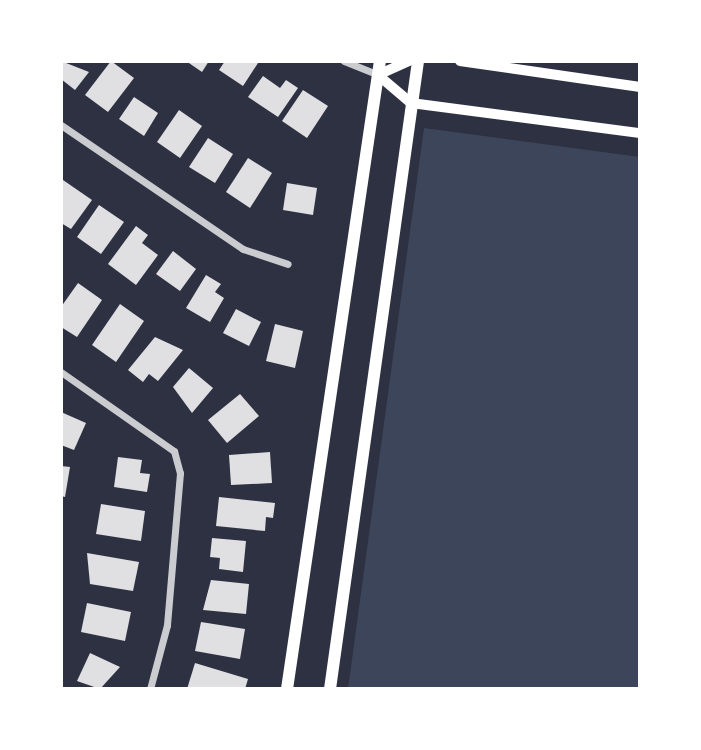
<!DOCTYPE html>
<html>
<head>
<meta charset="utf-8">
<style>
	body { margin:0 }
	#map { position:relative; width:701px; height:750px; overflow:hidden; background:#2d3142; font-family:"Nunito Sans",sans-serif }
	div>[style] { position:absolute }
	.green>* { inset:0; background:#3c4559 }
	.building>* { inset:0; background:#e0e0e3 }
	.minor>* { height:7px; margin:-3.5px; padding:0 3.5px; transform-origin:3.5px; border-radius:3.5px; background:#caccd0 }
	.secondary>* { height:10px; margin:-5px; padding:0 5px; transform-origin:5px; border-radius:5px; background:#fff }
	.primary>* { height:12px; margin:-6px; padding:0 6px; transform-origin:6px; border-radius:6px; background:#fff }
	span { translate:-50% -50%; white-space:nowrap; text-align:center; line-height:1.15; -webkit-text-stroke:7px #fff; paint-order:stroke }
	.frame { position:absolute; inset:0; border:63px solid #fff; pointer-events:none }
</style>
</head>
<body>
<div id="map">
	<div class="green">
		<div style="clip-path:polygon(424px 128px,640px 157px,640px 689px,348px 689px)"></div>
	</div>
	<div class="building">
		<div style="clip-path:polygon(61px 61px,89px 72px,75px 90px,61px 79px)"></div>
		<div style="clip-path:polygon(111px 61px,134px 78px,108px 112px,85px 95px)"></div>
		<div style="clip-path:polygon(186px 61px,209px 61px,202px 72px)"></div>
		<div style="clip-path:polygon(225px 61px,256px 61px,258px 63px,243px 86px,219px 70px)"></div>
		<div style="clip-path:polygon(263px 76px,280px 88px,286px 80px,298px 88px,278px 117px,248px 97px)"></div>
		<div style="clip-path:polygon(303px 90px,328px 106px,307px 138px,282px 121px)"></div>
		<div style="clip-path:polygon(134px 97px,158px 113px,144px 136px,119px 119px)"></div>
		<div style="clip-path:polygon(179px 110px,202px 126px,180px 158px,157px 142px)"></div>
		<div style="clip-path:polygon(208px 138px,233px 154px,215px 183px,189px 167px)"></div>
		<div style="clip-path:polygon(248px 158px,272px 173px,250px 208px,226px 192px)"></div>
		<div style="clip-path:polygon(63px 180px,92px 200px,71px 229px,61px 223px)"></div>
		<div style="clip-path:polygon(287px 183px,317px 188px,313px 215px,283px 210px)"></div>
		<div style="clip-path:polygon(99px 205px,124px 222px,101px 254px,77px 237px)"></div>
		<div style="clip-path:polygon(136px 226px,148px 235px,142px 243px,158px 255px,136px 285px,108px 264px)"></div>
		<div style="clip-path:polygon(173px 251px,196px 269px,180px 291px,156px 274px)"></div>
		<div style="clip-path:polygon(206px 275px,221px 284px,215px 292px,224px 298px,210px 322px,186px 308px)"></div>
		<div style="clip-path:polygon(78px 283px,102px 300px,77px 337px,61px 327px,61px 307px)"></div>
		<div style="clip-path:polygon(120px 304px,144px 321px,116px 362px,92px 345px)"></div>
		<div style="clip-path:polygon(236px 309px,261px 322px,249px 346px,223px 333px)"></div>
		<div style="clip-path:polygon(275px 324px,303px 331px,295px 368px,266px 361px)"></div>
		<div style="clip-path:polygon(155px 337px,183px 350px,158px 381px,149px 374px,143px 382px,128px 370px)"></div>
		<div style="clip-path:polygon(189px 368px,213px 388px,192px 413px,173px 387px)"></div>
		<div style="clip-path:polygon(240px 394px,259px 416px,227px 443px,208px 420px)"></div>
		<div style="clip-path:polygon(61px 412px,86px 423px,74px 450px,61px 445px)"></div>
		<div style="clip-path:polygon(270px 452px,272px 483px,231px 485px,229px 455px)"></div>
		<div style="clip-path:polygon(118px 457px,142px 460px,140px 473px,150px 474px,147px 492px,114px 487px)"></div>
		<div style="clip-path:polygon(61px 466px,70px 467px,65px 497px,61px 496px)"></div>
		<div style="clip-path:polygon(219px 497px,275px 503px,273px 518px,266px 517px,265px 531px,216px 526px)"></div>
		<div style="clip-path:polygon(101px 504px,145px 511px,141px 541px,96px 534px)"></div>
		<div style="clip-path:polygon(212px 538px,246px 541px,243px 572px,219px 569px,220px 558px,210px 557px)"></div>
		<div style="clip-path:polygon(87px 553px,139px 562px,133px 591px,90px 584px)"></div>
		<div style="clip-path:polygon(211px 580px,249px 584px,246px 614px,203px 610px)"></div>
		<div style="clip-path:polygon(87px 603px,131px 612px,125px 641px,81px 632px)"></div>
		<div style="clip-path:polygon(201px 622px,245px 629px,240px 659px,195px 651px)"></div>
		<div style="clip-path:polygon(90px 653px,120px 667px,100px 689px,77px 681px)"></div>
		<div style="clip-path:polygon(195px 663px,248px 679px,245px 689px,187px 689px)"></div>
	</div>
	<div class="minor">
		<div style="left:344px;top:61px;width:37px;rotate:22deg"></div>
		<div style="left:61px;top:125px;width:220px;rotate:34.3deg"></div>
		<div style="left:243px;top:249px;width:47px;rotate:18.4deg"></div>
		<div style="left:61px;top:372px;width:138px;rotate:35deg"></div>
		<div style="left:174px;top:451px;width:23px;rotate:75deg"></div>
		<div style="left:180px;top:473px;width:153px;rotate:94.9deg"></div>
		<div style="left:167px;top:625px;width:66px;rotate:104.9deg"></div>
	</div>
	<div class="secondary">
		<div style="left:409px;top:61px;width:34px;rotate:156deg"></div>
		<div style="left:378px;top:75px;width:43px;rotate:40.3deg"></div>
		<div style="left:411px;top:103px;width:231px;rotate:7.5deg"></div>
		<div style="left:460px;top:61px;width:182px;rotate:8.2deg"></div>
	</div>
	<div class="primary">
		<div style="left:287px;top:689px;width:635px;rotate:-81.58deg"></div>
		<div style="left:330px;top:689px;width:634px;rotate:-82.02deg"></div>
	</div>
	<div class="frame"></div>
</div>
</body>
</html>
